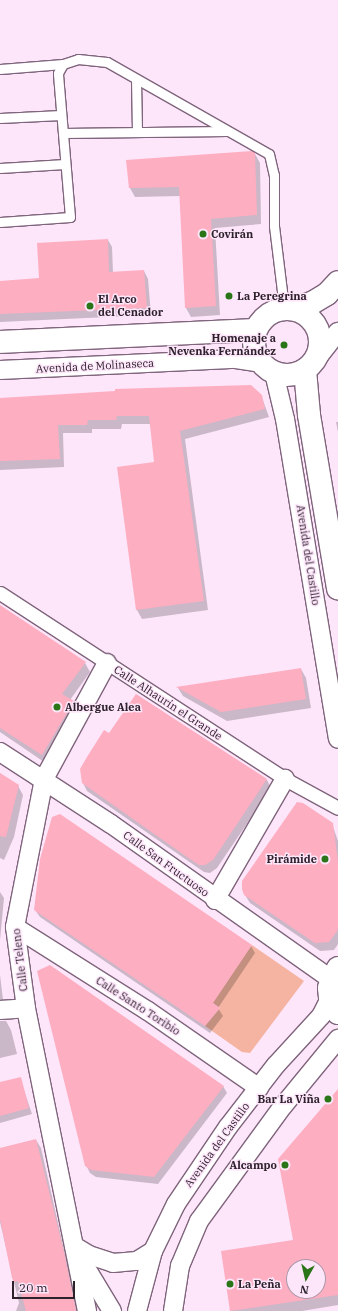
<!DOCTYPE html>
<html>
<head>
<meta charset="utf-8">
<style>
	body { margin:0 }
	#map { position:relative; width:338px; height:1311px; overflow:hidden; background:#fde5fa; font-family:"IBM Plex Serif",serif }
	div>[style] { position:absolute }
	.green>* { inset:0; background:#f4b4a1 }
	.shadow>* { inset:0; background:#0003 }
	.building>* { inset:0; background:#feaec1 }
	.roads { filter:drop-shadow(1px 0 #7f647c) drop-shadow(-1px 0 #7f647c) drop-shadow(0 1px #7f647c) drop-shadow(0 -1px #7f647c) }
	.service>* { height:9px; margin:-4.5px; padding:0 4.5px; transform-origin:4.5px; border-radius:4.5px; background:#fff }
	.pedestrian>* { height:13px; margin:-6.5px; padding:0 6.5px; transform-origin:6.5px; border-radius:6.5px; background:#fff }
	.minor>* { height:18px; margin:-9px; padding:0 9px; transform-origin:9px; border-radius:9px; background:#fff }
	.secondary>* { height:22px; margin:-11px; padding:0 11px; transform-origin:11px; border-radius:11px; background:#fff }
	.secondary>.ring { margin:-11px; padding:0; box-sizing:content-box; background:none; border:22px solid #fff; border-radius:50% }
	.dots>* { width:11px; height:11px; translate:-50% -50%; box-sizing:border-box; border:2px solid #fde5fa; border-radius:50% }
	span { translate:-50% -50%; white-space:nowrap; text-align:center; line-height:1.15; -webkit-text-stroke:3px #fde5fa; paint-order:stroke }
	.poi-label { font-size:11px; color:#2d222c; font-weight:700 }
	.left { translate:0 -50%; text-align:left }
	.right { translate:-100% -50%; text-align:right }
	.street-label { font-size:11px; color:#2d222c }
	.north { position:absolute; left:286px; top:1259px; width:40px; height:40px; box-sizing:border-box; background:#fde5fa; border:1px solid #aa97a8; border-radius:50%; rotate:188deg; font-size:11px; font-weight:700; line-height:16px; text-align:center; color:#2d222c }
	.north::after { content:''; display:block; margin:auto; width:14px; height:18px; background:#2b7519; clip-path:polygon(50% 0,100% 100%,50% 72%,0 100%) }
	.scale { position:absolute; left:12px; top:1281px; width:63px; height:18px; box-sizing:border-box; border:2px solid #2d222c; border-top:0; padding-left:5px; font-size:12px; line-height:14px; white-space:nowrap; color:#2d222c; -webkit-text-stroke:3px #fde5fa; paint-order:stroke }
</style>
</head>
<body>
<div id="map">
	<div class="green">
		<div style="clip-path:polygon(252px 945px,304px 981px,250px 1053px,242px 1052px,205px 1026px,220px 1008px,209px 1000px)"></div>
	</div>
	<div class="shadow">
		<div style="clip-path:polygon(255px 154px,260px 163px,261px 224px,215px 228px,220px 315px,191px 317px,186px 308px,180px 196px,135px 197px,130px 188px,127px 161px)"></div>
		<div style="clip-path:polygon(108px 240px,112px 247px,113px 273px,144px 271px,148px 279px,151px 315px,0 322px,0 282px,40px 279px)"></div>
		<div style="clip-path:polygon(261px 395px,269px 417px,185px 439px,208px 610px,142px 619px,137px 610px,118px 468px,155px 463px,151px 424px,122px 424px,121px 429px,92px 429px,92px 433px,63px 433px,64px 467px,0 470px,0 399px)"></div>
		<div style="clip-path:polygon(336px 422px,338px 422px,338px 432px)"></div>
		<div style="clip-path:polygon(0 606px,85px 663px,90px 672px,70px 700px,79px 711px,47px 764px,0 732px)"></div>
		<div style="clip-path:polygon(301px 669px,306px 678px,311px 708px,227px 721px,183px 696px,178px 688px)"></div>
		<div style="clip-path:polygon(137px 695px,267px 780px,271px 788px,217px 868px,210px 873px,204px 872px,87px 791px,83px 783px,109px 735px)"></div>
		<div style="clip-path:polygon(0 773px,18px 786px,23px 795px,14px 837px,4px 860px,0 858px)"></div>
		<div style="clip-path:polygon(332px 824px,338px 841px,338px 944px,334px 950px,320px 951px,250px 903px,245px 895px)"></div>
		<div style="clip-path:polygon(0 892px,4px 898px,0 940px)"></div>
		<div style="clip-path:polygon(35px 910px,251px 946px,255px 953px,218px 1008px,223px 1016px,210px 1033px,40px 917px)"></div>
		<div style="clip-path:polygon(0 975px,4px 1008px,0 1010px)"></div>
		<div style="clip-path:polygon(0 1021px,6px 1021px,11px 1030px,17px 1054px,0 1058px)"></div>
		<div style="clip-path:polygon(20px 1078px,32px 1114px,0 1123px,0 1083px)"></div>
		<div style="clip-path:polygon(223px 1086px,227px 1093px,158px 1184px,96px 1177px,90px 1173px,86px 1165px)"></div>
		<div style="clip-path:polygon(evenodd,338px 1090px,338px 1305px,302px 1311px,231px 1311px,222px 1252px,294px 1241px,279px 1159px,338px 1090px,294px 1267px,318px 1267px,318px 1291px,294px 1291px,294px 1267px)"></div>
		<div style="clip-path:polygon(36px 1140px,41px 1148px,78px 1311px,16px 1311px,19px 1303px,0 1222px,0 1149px)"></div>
	</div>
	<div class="building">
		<div style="clip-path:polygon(252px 151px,255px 153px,257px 215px,211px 219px,216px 306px,185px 308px,179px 187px,129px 188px,126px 160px)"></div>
		<div style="clip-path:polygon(108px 239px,109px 272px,144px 270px,147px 308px,0 314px,0 281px,39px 278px,37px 243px)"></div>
		<div style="clip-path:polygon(251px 385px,262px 395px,265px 409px,180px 431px,204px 601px,136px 610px,117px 467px,154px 462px,149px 416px,117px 416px,116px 420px,88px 420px,87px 425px,58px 425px,60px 459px,0 461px,0 398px,115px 391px,115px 389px)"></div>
		<div style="clip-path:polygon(0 605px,86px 662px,62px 694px,74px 701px,42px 755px,0 728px)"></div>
		<div style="clip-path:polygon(301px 668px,306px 699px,221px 712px,176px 687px)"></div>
		<div style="clip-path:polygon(136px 694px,267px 779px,213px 860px,205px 865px,199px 865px,184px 855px,82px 783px,80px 769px,87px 757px,104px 730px,109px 733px)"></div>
		<div style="clip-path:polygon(0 773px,19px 785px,6px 837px,0 836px)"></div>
		<div style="clip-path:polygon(297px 802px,303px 803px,333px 823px,338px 862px,338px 930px,329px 942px,315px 943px,244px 895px,242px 889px,242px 881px)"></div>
		<div style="clip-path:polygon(60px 814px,252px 945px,213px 1003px,220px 1008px,205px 1026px,34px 910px,40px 859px,52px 817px)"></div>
		<div style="clip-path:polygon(50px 965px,224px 1086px,154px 1177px,91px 1170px,85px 1166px,37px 971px)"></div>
		<div style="clip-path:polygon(21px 1077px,29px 1108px,0 1116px,0 1082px)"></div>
		<div style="clip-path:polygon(evenodd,338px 1089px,338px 1295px,230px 1311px,221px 1251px,293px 1240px,278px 1159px,338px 1089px,294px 1267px,318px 1267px,318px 1291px,294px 1291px,294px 1267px)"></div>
		<div style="clip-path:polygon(36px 1139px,64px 1252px,76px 1311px,26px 1311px,18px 1281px,14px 1282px,12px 1278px,0 1219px,0 1148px)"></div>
	</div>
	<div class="roads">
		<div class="service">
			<div style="left:0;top:69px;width:63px;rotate:-4.5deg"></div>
			<div style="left:136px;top:79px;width:53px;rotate:88.9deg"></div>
			<div style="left:0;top:118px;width:61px;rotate:-2.8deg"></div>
			<div style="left:63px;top:133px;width:164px;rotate:-0.7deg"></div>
			<div style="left:0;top:168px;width:65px;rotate:-3.5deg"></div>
			<div style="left:0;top:222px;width:70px;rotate:-4.1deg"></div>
			<div style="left:70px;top:217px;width:144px;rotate:-94.8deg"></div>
			<div style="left:58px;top:73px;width:10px;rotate:-61deg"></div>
			<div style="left:63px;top:64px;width:16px;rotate:-18deg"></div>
			<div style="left:78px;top:59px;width:29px;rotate:6deg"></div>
			<div style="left:107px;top:62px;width:186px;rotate:29.6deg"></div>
			<div style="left:269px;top:154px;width:22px;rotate:77deg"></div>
			<div style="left:274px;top:175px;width:51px;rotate:90deg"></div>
			<div style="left:274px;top:226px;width:83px;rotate:83deg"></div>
		</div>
		<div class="pedestrian">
			<div style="left:0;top:593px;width:340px;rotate:33.1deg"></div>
			<div style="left:285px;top:779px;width:60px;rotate:28.7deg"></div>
		</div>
		<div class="minor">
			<div style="left:315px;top:361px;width:37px;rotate:-52deg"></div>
			<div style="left:0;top:370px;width:236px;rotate:-2.7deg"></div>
			<div style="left:236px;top:359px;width:25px;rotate:9deg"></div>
			<div style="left:274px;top:373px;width:47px;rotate:76.6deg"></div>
			<div style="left:285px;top:419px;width:324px;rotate:80.6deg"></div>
			<div style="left:0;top:752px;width:132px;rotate:33deg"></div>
			<div style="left:111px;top:824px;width:269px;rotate:35.2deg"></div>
			<div style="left:215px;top:900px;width:140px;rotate:-60deg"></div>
			<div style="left:15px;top:927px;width:157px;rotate:32.3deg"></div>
			<div style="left:148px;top:1011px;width:135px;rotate:34.7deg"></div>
			<div style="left:0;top:1010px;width:26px;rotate:-4deg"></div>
			<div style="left:74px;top:1246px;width:17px;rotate:31deg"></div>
			<div style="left:89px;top:1255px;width:25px;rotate:18deg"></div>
			<div style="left:113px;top:1263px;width:24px;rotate:-5deg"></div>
			<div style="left:137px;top:1261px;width:19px;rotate:-32deg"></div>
			<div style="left:83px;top:1263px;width:56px;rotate:58.9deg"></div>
			<div style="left:87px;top:1311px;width:309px;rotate:-101.4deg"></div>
			<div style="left:26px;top:1008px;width:82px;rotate:-97.7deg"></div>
			<div style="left:15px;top:927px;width:151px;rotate:-78.9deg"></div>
			<div style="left:44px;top:779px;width:132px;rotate:-61.5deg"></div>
			<div style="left:137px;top:1311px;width:62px;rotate:-75.1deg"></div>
			<div style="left:153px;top:1251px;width:52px;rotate:-63.9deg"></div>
			<div style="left:176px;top:1204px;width:93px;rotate:-56deg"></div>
			<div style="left:228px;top:1127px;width:78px;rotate:-52.3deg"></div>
			<div style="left:276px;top:1065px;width:67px;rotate:-47.4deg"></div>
			<div style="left:321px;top:1016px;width:20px;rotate:-63deg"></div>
			<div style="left:173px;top:1311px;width:46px;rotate:-81.2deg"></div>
			<div style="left:180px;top:1266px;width:49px;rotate:-67.1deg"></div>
			<div style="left:199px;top:1221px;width:142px;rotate:-53.9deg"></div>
			<div style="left:283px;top:1106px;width:87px;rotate:-50.6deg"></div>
		</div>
		<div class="secondary">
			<div class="ring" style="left:254px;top:309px;width:44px;height:44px"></div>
			<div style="left:293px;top:309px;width:20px;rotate:-18deg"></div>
			<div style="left:312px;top:303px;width:17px;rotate:-31deg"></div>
			<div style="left:327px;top:294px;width:16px;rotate:-47deg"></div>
			<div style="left:0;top:342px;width:255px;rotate:-2.7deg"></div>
			<div style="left:305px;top:370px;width:45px;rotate:84.9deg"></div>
			<div style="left:309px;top:415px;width:176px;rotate:80.5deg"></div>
			<div style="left:338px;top:968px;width:22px;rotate:114deg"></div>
			<div style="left:329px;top:988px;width:10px;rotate:84deg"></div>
			<div style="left:330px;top:998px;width:17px;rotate:62deg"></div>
		</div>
	</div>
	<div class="dots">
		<div style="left:203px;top:234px;background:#2b7519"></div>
		<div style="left:229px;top:296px;background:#2b7519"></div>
		<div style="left:90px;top:306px;background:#2b7519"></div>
		<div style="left:284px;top:345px;background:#2b7519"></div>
		<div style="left:57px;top:707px;background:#2b7519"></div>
		<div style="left:325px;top:859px;background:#2b7519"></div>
		<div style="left:328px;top:1099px;background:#2b7519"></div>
		<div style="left:285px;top:1165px;background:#2b7519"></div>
		<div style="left:230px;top:1284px;background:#2b7519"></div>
	</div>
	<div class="poi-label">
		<span class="left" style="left:211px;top:234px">Covirán</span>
		<span class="left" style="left:237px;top:296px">La Peregrina</span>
		<span class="left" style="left:98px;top:306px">El Arco<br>del Cenador</span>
		<span class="right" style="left:276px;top:345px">Homenaje a<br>Nevenka Fernández</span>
		<span class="left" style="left:65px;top:707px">Albergue Alea</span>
		<span class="right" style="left:317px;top:859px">Pirámide</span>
		<span class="right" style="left:320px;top:1099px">Bar La Viña</span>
		<span class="right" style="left:277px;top:1165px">Alcampo</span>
		<span class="left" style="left:238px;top:1284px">La Peña</span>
	</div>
	<div class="street-label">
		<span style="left:95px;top:366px;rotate:-3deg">Avenida de Molinaseca</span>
		<span style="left:308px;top:555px;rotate:81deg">Avenida del Castillo</span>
		<span style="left:168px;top:703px;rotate:33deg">Calle Alhaurín el Grande</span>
		<span style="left:166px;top:864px;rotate:36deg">Calle San Fructuoso</span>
		<span style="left:20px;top:960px;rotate:-97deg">Calle Teleno</span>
		<span style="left:138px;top:1006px;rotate:33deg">Calle Santo Toribio</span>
		<span style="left:217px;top:1145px;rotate:-54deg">Avenida del Castillo</span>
	</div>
	<div class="north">N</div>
	<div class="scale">20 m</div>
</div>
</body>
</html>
